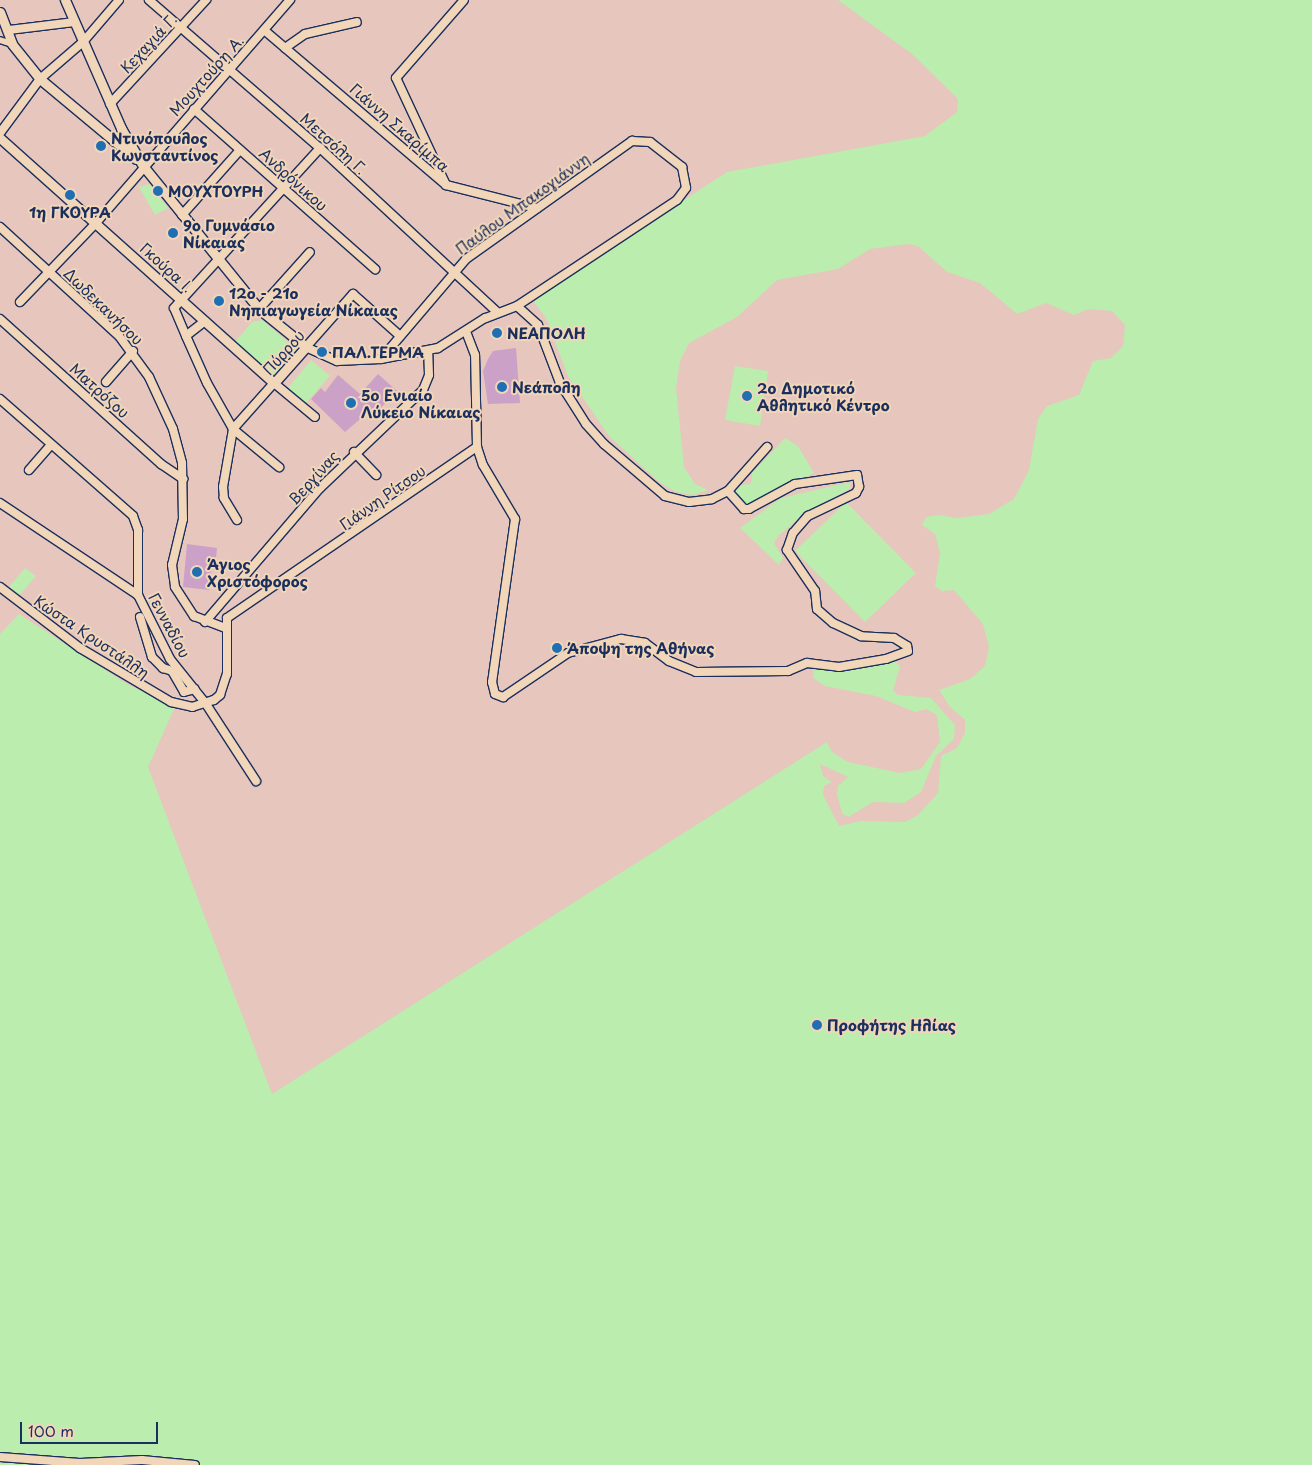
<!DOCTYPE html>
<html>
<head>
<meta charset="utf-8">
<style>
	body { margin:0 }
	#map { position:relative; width:1312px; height:1465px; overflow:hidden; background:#e6c6bd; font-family:"Playpen Sans",sans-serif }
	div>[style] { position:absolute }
	.green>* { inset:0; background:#bbedae }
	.building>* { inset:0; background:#cba1c7 }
	.roads { filter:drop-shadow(1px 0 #1b2f5e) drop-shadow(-1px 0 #1b2f5e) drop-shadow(0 1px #1b2f5e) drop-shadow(0 -1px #1b2f5e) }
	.pedestrian>* { height:5.5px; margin:-2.75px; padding:0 2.75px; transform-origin:2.75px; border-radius:2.75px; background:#f2d6b9 }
	.minor>* { height:8px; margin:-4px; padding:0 4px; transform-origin:4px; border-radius:4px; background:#f2d6b9 }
	.tertiary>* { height:9px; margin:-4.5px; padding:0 4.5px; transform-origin:4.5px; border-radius:4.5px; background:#f2d6b9 }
	.dots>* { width:14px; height:14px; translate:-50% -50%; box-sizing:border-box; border:2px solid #f2d6b9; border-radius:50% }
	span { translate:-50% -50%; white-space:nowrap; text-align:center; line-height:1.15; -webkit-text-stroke:4px #f2d6b9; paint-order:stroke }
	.street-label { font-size:15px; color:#1b2f5e }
	.poi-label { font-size:15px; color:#1b2f5e; font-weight:700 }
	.left { translate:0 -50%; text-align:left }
	.scale { position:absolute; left:20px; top:1422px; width:138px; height:22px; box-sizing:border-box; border:2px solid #1b2f5e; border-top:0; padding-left:6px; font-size:15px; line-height:18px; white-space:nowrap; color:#1b2f5e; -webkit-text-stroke:4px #f2d6b9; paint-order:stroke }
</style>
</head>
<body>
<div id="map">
	<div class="green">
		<div style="clip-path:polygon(838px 0,1312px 0,1312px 1465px,0 1465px,0 634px,19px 614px,127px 684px,175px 707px,148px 767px,272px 1094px,827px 742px,832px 752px,848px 762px,900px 773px,921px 769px,940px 742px,937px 715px,926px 709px,915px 712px,876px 696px,825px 686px,813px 678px,814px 669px,891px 658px,900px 666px,893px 691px,898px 695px,931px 698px,955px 725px,954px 739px,936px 756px,921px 792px,904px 803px,873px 802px,848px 817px,842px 813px,837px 794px,838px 786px,848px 777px,820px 764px,823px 776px,832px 782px,824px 786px,823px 795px,839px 826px,861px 821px,905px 822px,918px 815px,938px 793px,941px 756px,957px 748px,965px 733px,965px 720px,950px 707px,939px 690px,970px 679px,985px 666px,989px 647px,983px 624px,954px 590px,942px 591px,935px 586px,940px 553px,935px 534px,922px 525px,926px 517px,940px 515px,957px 518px,989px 514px,1014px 499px,1029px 470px,1038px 419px,1047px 406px,1079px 395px,1093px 361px,1111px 358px,1123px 346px,1125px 325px,1112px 311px,1088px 309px,1074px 315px,1046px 303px,1017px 314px,980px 283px,947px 272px,918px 246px,908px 244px,870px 249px,838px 269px,777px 280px,737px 317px,689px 343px,680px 361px,676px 388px,684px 467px,695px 484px,708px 490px,693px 495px,676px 492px,659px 482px,609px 436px,568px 376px,546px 318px,534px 302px,536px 297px,727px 172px,925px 136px,957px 112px,958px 99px,912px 54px)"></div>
		<div style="clip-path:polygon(149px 184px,168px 208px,155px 215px,139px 187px)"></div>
		<div style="clip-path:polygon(262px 320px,301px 353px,275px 379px,234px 343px,252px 322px)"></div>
		<div style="clip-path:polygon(311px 360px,330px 376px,305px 404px,287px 389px)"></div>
		<div style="clip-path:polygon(735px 366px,768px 371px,760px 426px,725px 420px)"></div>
		<div style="clip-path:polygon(785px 438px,798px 446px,814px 473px,748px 507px,735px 492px,741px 485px,751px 484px,752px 473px)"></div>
		<div style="clip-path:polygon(850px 482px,850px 489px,807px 512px,778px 536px,774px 543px,783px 558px,779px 565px,740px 528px,781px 498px)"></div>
		<div style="clip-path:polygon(846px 502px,916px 573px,865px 622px,795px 551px)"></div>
		<div style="clip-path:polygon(25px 568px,36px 576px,19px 596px,9px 587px)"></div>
	</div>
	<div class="building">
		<div style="clip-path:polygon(516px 348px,520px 403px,488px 404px,483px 371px,488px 359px,493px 351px)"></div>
		<div style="clip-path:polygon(378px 374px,397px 391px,372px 417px,367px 413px,345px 432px,311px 399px,321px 388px,325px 392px,338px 375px,360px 394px)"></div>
		<div style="clip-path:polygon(187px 544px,217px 548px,216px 558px,212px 557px,209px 590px,183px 587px)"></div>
	</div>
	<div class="roads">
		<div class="pedestrian">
			<div style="left:0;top:40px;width:13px;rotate:18deg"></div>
		</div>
		<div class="minor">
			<div style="left:149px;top:0;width:226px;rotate:40.9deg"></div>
			<div style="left:320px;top:148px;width:241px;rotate:42.8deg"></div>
			<div style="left:9px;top:30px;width:66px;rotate:-6.9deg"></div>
			<div style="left:264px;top:30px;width:239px;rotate:40.4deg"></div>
			<div style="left:446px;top:185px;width:94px;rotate:14.2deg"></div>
			<div style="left:285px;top:48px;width:24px;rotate:-35deg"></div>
			<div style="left:305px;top:34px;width:53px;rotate:-13deg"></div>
			<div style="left:110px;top:104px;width:142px;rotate:-47.3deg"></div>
			<div style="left:194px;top:109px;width:242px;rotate:41.5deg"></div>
			<div style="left:0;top:133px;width:67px;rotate:-53.5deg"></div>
			<div style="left:40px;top:79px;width:57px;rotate:-40.7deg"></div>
			<div style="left:83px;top:42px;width:55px;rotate:-49.4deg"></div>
			<div style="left:446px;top:185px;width:118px;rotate:-115deg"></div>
			<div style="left:396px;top:78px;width:103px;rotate:-48.9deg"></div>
			<div style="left:182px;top:215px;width:87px;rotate:-48.3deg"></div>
			<div style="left:0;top:227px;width:161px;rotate:42.5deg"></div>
			<div style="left:119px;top:336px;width:51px;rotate:53.8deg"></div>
			<div style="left:149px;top:377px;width:57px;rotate:65.2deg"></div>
			<div style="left:173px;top:429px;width:35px;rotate:75deg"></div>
			<div style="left:182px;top:463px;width:56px;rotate:89deg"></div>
			<div style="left:183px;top:519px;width:47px;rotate:103.4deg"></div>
			<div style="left:172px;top:565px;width:22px;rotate:82deg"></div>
			<div style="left:175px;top:587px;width:35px;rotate:57deg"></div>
			<div style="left:194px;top:616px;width:33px;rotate:21deg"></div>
			<div style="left:20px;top:302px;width:110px;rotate:-46.1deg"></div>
			<div style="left:96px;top:223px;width:296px;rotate:-49deg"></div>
			<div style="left:517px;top:306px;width:28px;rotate:42deg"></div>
			<div style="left:538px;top:325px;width:62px;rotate:69.2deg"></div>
			<div style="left:560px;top:383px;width:49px;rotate:57.6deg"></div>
			<div style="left:586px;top:424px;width:27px;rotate:48deg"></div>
			<div style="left:604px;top:444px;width:80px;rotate:40.4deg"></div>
			<div style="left:665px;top:496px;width:25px;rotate:14deg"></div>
			<div style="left:689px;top:502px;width:23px;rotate:-7deg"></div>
			<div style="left:712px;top:499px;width:18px;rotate:-27deg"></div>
			<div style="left:728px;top:491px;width:59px;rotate:-48.4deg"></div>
			<div style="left:259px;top:309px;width:76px;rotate:-48.2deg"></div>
			<div style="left:0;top:319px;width:217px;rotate:42deg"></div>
			<div style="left:161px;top:464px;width:27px;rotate:34deg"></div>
			<div style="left:205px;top:321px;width:24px;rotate:142deg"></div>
			<div style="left:186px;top:336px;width:51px;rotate:65.9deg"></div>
			<div style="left:207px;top:383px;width:53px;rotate:60.5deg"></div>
			<div style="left:233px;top:429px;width:60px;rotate:39.6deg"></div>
			<div style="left:186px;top:336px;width:30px;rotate:-113deg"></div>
			<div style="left:174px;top:308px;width:217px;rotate:-47.6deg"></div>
			<div style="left:381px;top:359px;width:131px;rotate:-49.6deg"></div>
			<div style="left:466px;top:259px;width:204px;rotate:-35.4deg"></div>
			<div style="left:632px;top:141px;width:18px;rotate:3deg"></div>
			<div style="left:650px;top:142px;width:41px;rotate:38deg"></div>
			<div style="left:682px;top:167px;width:21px;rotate:79deg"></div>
			<div style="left:686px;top:188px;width:15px;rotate:127deg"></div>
			<div style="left:677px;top:200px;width:192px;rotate:146.5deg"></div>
			<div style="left:517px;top:306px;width:34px;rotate:159deg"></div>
			<div style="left:485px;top:318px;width:56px;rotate:147.4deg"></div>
			<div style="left:438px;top:348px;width:58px;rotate:169.1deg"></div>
			<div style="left:381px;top:359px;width:44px;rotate:177.4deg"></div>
			<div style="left:337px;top:361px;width:34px;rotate:-156deg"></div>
			<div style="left:306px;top:347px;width:71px;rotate:-48.4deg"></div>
			<div style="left:353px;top:294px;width:62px;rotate:41.7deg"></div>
			<div style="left:106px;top:382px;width:41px;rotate:-48.9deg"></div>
			<div style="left:0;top:399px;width:177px;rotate:41.3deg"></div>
			<div style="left:133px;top:516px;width:15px;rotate:70deg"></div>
			<div style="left:138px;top:530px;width:65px;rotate:90deg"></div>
			<div style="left:138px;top:595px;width:72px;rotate:63.4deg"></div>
			<div style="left:170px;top:659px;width:58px;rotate:51.3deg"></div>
			<div style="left:206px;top:704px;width:92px;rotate:57deg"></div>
			<div style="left:477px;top:447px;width:19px;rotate:72deg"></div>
			<div style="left:483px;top:465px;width:63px;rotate:59.3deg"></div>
			<div style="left:515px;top:519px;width:165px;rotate:98deg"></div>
			<div style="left:492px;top:682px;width:12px;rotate:76deg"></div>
			<div style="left:495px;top:694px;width:9px;rotate:21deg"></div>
			<div style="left:503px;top:697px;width:78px;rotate:-34.1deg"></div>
			<div style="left:568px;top:653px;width:55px;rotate:-14.8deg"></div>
			<div style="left:621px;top:639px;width:24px;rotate:9deg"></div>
			<div style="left:645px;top:643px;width:30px;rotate:37deg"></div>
			<div style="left:669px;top:661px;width:29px;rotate:22deg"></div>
			<div style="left:696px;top:672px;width:92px;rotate:-0.6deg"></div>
			<div style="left:788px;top:671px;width:21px;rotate:-23deg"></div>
			<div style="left:807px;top:663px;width:32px;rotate:7deg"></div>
			<div style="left:839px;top:667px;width:48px;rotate:-9.7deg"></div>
			<div style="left:886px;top:659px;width:23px;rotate:-20deg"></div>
			<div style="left:908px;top:651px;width:5px;rotate:-101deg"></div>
			<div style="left:907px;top:646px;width:15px;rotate:-148deg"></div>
			<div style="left:894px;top:638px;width:33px;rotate:-177deg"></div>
			<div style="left:861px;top:636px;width:31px;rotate:-155deg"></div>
			<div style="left:833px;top:623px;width:21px;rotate:-139deg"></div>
			<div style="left:817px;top:609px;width:18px;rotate:-96deg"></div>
			<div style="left:815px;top:591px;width:50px;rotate:-124.3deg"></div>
			<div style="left:787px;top:550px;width:18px;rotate:-71deg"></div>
			<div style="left:793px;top:533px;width:23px;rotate:-49deg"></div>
			<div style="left:808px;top:516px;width:53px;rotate:-25.6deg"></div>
			<div style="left:856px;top:493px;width:7px;rotate:-63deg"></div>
			<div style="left:859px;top:487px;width:12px;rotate:-99deg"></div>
			<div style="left:857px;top:475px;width:63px;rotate:171.7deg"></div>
			<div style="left:795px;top:484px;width:52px;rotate:151.5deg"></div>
			<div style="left:749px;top:509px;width:5px;rotate:180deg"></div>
			<div style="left:744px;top:509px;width:24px;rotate:-132deg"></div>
			<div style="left:354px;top:452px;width:32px;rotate:46deg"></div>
			<div style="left:29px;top:470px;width:33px;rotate:-49deg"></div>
			<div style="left:0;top:503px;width:166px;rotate:33.7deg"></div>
			<div style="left:237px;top:520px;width:26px;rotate:-121deg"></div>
			<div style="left:224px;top:498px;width:11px;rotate:-95deg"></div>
			<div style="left:223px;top:487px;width:59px;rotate:-80.2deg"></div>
			<div style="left:233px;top:429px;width:62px;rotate:-48.3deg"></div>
			<div style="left:274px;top:383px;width:53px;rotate:39.7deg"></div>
			<div style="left:0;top:587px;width:101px;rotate:37.3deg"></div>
			<div style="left:80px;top:648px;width:106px;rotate:30.7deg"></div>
			<div style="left:171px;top:702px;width:22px;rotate:13deg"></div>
			<div style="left:192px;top:707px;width:23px;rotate:-18deg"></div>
			<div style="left:214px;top:700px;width:8px;rotate:-40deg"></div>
			<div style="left:220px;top:695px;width:22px;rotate:-72deg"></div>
			<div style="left:227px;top:674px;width:56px;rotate:-90deg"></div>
			<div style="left:227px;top:618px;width:303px;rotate:-34.4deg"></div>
			<div style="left:477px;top:447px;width:92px;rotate:-91.2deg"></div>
			<div style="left:475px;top:355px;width:25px;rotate:-111deg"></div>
			<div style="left:140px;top:617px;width:42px;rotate:73.3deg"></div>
			<div style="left:152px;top:657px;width:16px;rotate:45deg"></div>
			<div style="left:163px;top:668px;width:9px;rotate:18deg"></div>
			<div style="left:172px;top:671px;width:24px;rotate:60deg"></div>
			<div style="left:184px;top:692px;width:11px;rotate:-15deg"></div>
			<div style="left:205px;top:622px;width:177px;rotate:-49.4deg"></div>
			<div style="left:320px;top:488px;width:142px;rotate:-43.6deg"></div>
			<div style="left:423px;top:390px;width:16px;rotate:-68deg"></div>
			<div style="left:429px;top:375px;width:24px;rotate:-92deg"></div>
			<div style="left:0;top:1457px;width:80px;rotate:4.3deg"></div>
			<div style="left:80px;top:1463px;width:62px;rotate:-2.8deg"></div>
			<div style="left:142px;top:1460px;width:53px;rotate:5.4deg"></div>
		</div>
		<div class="tertiary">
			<div style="left:0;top:12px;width:34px;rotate:69deg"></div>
			<div style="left:12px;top:44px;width:45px;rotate:51.3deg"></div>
			<div style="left:40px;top:79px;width:125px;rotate:39.8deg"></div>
			<div style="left:0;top:138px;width:368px;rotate:41.8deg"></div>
			<div style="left:274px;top:383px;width:48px;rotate:-48.4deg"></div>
			<div style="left:306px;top:347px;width:60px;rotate:-141deg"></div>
			<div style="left:259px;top:309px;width:184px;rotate:-129deg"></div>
			<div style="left:143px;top:166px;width:44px;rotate:-120.1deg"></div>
			<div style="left:121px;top:128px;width:140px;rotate:-113.6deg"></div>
		</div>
	</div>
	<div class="dots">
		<div style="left:101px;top:146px;background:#1f6fb2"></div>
		<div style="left:158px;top:191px;background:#1f6fb2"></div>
		<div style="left:70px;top:195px;background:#1f6fb2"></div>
		<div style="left:173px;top:233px;background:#1f6fb2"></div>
		<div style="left:219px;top:301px;background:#1f6fb2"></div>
		<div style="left:497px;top:333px;background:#1f6fb2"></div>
		<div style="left:322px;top:352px;background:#1f6fb2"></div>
		<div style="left:502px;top:387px;background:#1f6fb2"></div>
		<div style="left:747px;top:396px;background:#1f6fb2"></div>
		<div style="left:351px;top:403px;background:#1f6fb2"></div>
		<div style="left:197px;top:572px;background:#1f6fb2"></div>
		<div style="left:557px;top:648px;background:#1f6fb2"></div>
		<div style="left:817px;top:1025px;background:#1f6fb2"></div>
	</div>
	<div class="street-label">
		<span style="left:148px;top:43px;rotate:-47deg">Κεχαγιά Γ.</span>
		<span style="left:206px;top:75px;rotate:-48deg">Μουχτούρη Α.</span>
		<span style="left:400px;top:127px;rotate:41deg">Γιάννη Σκαρίμπα</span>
		<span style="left:334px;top:143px;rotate:42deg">Μετσόλη Γ.</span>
		<span style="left:294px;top:179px;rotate:42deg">Ανδρόνικου</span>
		<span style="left:522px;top:203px;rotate:-36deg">Παύλου Μπακογιάννη</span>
		<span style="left:167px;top:267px;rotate:42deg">Γκούρα Ι.</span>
		<span style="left:104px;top:306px;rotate:44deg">Δωδεκανήσου</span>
		<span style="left:283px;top:352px;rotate:-48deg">Πύρρου</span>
		<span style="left:100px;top:390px;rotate:42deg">Ματρόζου</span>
		<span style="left:313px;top:477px;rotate:-48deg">Βεργίνας</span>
		<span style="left:382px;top:497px;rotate:-35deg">Γιάννη Ρίτσου</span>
		<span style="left:170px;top:625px;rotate:62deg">Γενναδίου</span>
		<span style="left:92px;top:636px;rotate:34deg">Κώστα Κρυστάλλη</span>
	</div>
	<div class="poi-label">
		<span class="left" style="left:111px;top:146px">Ντινόπουλος<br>Κωνσταντίνος</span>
		<span class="left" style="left:168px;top:191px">ΜΟΥΧΤΟΥΡΗ</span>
		<span style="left:70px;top:212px">1η ΓΚΟΥΡΑ</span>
		<span class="left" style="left:183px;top:233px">9ο Γυμνάσιο<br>Νίκαιας</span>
		<span class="left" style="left:229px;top:301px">12ο - 21ο<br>Νηπιαγωγεία Νίκαιας</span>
		<span class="left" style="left:507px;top:333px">ΝΕΑΠΟΛΗ</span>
		<span class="left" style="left:332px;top:352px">ΠΑΛ.ΤΕΡΜΑ</span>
		<span class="left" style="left:512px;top:387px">Νεάπολη</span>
		<span class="left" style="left:757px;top:396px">2o Δημοτικό<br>Αθλητικό Κέντρο</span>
		<span class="left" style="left:361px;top:403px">5ο Ενιαίο<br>Λύκειο Νίκαιας</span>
		<span class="left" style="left:207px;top:572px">Άγιος<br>Χριστόφορος</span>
		<span class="left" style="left:567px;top:648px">Άποψη της Αθήνας</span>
		<span class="left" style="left:827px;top:1025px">Προφήτης Ηλίας</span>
	</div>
	<div class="scale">100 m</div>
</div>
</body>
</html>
